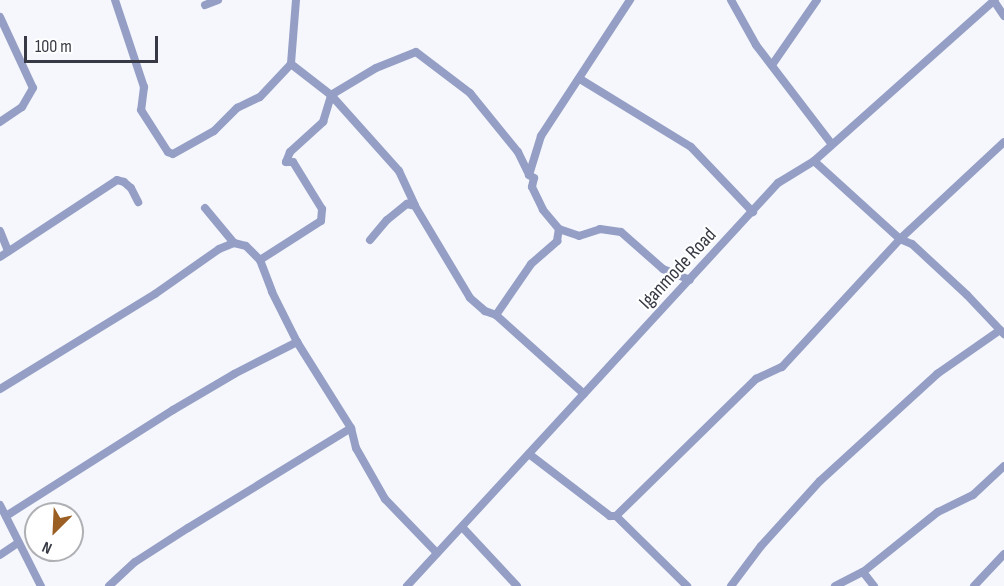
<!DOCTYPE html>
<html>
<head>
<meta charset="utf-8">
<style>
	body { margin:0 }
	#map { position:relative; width:1004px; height:586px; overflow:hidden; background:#f5f7fc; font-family:"Sofia Sans Condensed",sans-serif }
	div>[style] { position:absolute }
	.minor>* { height:8px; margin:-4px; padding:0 4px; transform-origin:4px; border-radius:4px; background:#959fc6 }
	span { translate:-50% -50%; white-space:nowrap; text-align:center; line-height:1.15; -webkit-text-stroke:4.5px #fff; paint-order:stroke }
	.street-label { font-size:20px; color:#373a44 }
	.north { position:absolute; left:24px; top:502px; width:60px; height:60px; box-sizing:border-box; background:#fff; border:2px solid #afb0b4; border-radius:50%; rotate:204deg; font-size:16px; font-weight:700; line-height:24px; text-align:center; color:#373a44 }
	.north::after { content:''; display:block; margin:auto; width:21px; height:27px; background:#9c5f23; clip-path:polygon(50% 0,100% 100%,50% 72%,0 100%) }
	.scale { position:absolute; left:24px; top:36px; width:134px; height:27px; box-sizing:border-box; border:3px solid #373a44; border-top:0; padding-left:8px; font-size:18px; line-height:21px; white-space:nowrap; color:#373a44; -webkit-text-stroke:4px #fff; paint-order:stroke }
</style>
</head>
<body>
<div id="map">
	<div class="minor">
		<div style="left:115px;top:0;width:92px;rotate:71.6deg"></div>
		<div style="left:144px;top:87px;width:23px;rotate:97deg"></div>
		<div style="left:141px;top:110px;width:50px;rotate:57.3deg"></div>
		<div style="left:168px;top:152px;width:5px;rotate:22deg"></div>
		<div style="left:173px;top:154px;width:47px;rotate:-29.3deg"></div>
		<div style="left:214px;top:131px;width:33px;rotate:-45deg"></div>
		<div style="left:237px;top:108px;width:25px;rotate:-26deg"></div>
		<div style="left:260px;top:97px;width:45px;rotate:-46.8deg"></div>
		<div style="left:296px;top:0;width:64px;rotate:94.5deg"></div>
		<div style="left:291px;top:64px;width:51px;rotate:37.8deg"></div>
		<div style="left:331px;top:95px;width:102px;rotate:48.2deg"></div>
		<div style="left:399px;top:171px;width:38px;rotate:65deg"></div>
		<div style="left:415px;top:206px;width:107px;rotate:59.1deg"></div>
		<div style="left:470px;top:298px;width:20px;rotate:41deg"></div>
		<div style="left:485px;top:311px;width:12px;rotate:20deg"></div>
		<div style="left:496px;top:315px;width:118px;rotate:41.9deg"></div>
		<div style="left:731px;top:0;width:51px;rotate:60.9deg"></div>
		<div style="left:756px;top:45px;width:123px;rotate:52.6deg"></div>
		<div style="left:994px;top:1px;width:18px;rotate:56deg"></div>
		<div style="left:205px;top:5px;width:14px;rotate:-21deg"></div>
		<div style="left:0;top:17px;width:78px;rotate:65.1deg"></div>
		<div style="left:33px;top:88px;width:22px;rotate:120deg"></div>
		<div style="left:22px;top:107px;width:27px;rotate:146deg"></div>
		<div style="left:772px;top:65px;width:79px;rotate:-55.3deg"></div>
		<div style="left:580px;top:79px;width:130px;rotate:31.5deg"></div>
		<div style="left:691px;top:147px;width:90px;rotate:46.4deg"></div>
		<div style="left:814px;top:161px;width:116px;rotate:42.2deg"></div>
		<div style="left:900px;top:239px;width:13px;rotate:23deg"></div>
		<div style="left:912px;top:244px;width:75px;rotate:42.8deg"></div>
		<div style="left:967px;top:295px;width:54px;rotate:46.5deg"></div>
		<div style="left:529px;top:175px;width:41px;rotate:-72.9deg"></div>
		<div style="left:541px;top:136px;width:163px;rotate:-56.8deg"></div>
		<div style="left:205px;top:208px;width:45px;rotate:50.4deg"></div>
		<div style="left:0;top:231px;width:22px;rotate:68deg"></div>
		<div style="left:370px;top:240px;width:26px;rotate:-50deg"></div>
		<div style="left:387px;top:220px;width:26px;rotate:-39deg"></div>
		<div style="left:407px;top:204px;width:8px;rotate:14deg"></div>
		<div style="left:0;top:257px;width:140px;rotate:-33.3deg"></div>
		<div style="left:117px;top:180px;width:7px;rotate:16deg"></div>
		<div style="left:124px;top:182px;width:9px;rotate:41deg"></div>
		<div style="left:131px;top:188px;width:16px;rotate:63deg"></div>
		<div style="left:260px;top:260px;width:72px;rotate:-32.6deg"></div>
		<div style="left:321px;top:221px;width:12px;rotate:-85deg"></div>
		<div style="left:322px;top:209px;width:55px;rotate:-121.7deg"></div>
		<div style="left:293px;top:162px;width:7px;rotate:180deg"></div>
		<div style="left:286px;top:162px;width:11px;rotate:-68deg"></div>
		<div style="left:290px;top:152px;width:45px;rotate:-42.3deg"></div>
		<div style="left:323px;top:122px;width:28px;rotate:-73deg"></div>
		<div style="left:331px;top:95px;width:52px;rotate:-31deg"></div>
		<div style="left:376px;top:68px;width:43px;rotate:-21.8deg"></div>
		<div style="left:416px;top:52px;width:68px;rotate:37.2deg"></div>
		<div style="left:470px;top:93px;width:76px;rotate:50.9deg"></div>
		<div style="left:518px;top:152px;width:25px;rotate:64deg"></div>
		<div style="left:529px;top:175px;width:6px;rotate:31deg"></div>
		<div style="left:534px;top:178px;width:9px;rotate:103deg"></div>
		<div style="left:532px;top:187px;width:25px;rotate:64deg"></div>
		<div style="left:543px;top:210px;width:25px;rotate:50deg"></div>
		<div style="left:559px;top:229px;width:21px;rotate:19deg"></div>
		<div style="left:579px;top:236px;width:22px;rotate:-18deg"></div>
		<div style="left:600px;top:229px;width:21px;rotate:8deg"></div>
		<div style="left:621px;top:232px;width:56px;rotate:41.4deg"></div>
		<div style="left:663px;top:269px;width:29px;rotate:22deg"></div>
		<div style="left:496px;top:315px;width:62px;rotate:-55.5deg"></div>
		<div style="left:531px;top:264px;width:35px;rotate:-41deg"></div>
		<div style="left:557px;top:241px;width:12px;rotate:-81deg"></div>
		<div style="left:0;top:389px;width:182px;rotate:-31.5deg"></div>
		<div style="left:155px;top:294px;width:78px;rotate:-35.1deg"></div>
		<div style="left:219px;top:249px;width:16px;rotate:-22deg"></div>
		<div style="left:234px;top:243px;width:12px;rotate:14deg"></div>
		<div style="left:246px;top:246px;width:20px;rotate:45deg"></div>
		<div style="left:260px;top:260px;width:34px;rotate:69deg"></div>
		<div style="left:272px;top:292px;width:56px;rotate:63.4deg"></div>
		<div style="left:297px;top:342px;width:102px;rotate:57.9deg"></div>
		<div style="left:351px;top:428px;width:21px;rotate:76deg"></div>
		<div style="left:356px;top:448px;width:59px;rotate:60.4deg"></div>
		<div style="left:385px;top:499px;width:75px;rotate:46.1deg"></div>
		<div style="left:529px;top:454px;width:102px;rotate:37.4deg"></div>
		<div style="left:610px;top:516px;width:6px"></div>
		<div style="left:616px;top:516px;width:100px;rotate:44.6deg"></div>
		<div style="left:0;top:505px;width:91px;rotate:63.2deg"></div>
		<div style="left:6px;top:516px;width:198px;rotate:-32.4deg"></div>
		<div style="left:173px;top:410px;width:71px;rotate:-30.5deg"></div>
		<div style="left:234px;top:374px;width:71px;rotate:-26.9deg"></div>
		<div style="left:616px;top:516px;width:196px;rotate:-44.4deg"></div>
		<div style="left:756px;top:379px;width:29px;rotate:-25deg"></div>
		<div style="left:782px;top:367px;width:174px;rotate:-47.3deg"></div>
		<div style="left:900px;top:239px;width:142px;rotate:-43deg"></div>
		<div style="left:463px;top:528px;width:79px;rotate:47deg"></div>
		<div style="left:0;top:555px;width:22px;rotate:-34deg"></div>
		<div style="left:863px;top:572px;width:18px;rotate:52deg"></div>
		<div style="left:109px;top:586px;width:35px;rotate:-43deg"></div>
		<div style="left:135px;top:562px;width:63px;rotate:-32.7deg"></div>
		<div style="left:188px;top:528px;width:191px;rotate:-31.5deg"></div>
		<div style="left:407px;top:586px;width:548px;rotate:-47.37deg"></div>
		<div style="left:778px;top:183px;width:42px;rotate:-31.4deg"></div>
		<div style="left:814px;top:161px;width:242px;rotate:-41.7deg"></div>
		<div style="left:731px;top:586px;width:50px;rotate:-53.1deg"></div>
		<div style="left:761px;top:546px;width:88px;rotate:-47.8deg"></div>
		<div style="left:820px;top:481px;width:159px;rotate:-42.4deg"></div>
		<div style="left:937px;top:374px;width:77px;rotate:-34.9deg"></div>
		<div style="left:835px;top:586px;width:31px;rotate:-27deg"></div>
		<div style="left:863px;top:572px;width:96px;rotate:-38.7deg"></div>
		<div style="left:938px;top:512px;width:39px;rotate:-26deg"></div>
		<div style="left:973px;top:495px;width:42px;rotate:-43.1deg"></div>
		<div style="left:974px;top:586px;width:44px;rotate:-46.8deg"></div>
	</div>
	<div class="street-label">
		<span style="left:678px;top:269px;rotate:-47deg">Iganmode Road</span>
	</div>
	<div class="north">N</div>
	<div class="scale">100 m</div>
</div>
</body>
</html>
